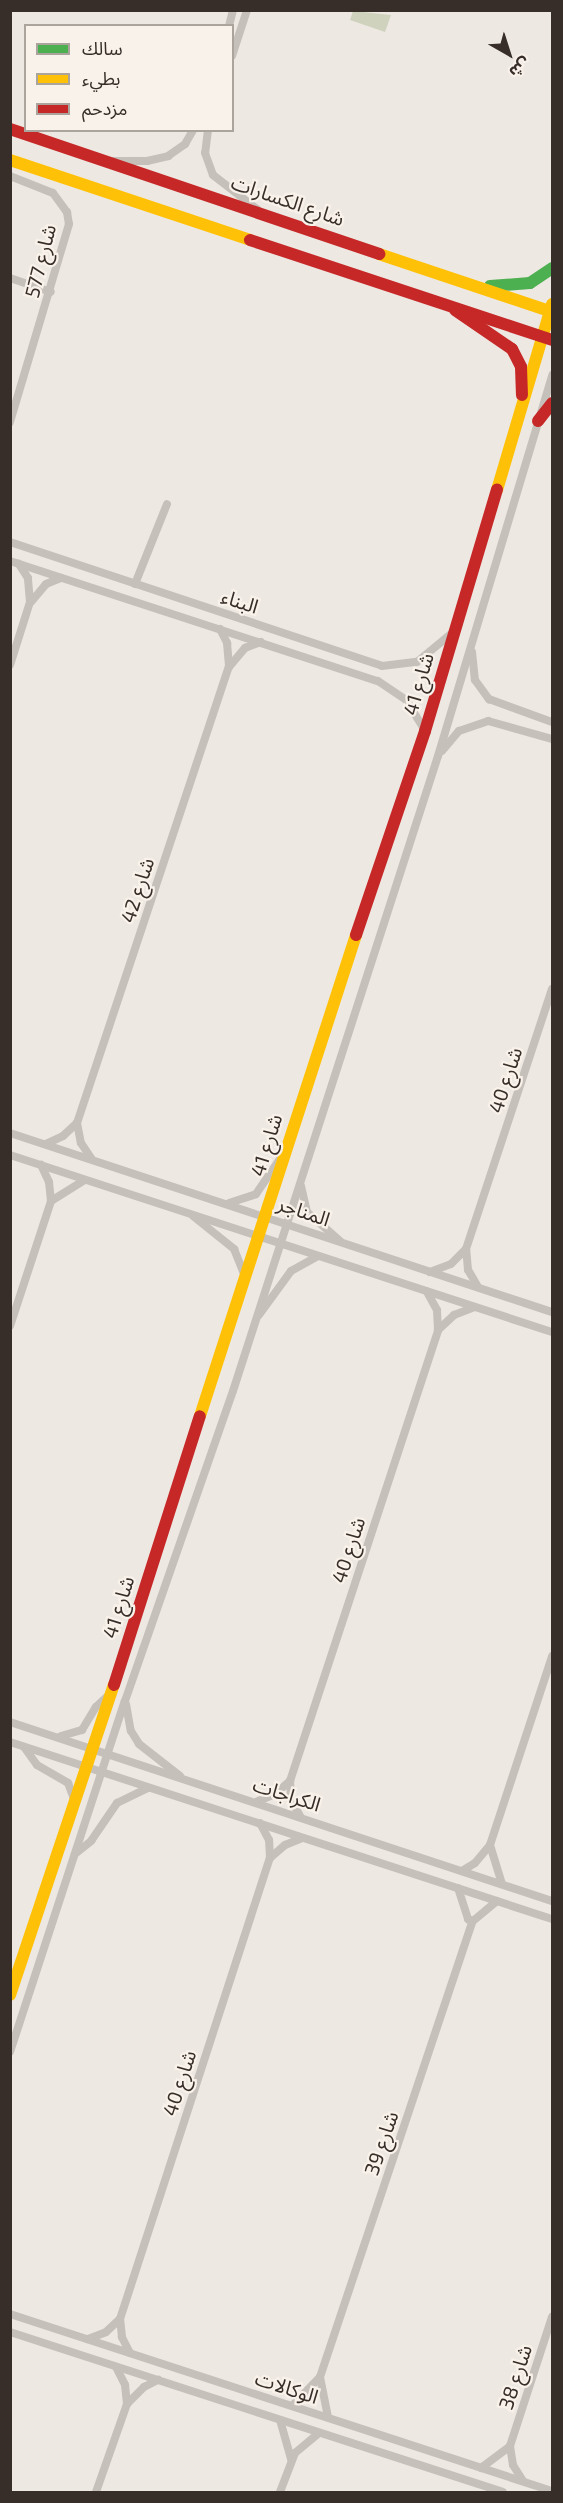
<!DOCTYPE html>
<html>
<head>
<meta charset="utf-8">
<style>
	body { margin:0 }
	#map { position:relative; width:563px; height:2503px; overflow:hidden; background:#eee8e2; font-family:"Exo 2","Noto Sans Arabic",sans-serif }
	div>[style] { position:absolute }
	.green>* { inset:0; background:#cfd2bd }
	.street>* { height:8px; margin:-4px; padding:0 4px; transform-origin:4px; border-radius:4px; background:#c6c0bb }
	.fast>* { height:12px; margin:-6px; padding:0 6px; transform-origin:6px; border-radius:6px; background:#4caf50 }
	.slow>* { height:12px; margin:-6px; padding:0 6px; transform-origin:6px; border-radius:6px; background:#ffc107 }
	.jam>* { height:12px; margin:-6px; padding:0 6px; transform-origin:6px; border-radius:6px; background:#c62828 }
	span { translate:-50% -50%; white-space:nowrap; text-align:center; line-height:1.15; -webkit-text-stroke:4.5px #f9f2ea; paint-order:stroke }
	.street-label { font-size:20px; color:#372e29 }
	.frame { position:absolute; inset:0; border:12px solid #372e29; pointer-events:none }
	.legend { position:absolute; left:24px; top:24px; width:210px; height:108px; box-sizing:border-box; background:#f9f2ea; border:2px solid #aba49d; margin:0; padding:8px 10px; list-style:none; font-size:18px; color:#372e29 }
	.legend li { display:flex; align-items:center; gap:12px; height:30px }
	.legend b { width:30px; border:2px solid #aba49d }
	.north { position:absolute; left:479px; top:24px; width:60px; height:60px; -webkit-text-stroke:4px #f9f2ea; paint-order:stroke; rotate:141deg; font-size:16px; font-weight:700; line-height:24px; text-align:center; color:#372e29 }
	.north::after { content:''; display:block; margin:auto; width:21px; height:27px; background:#372e29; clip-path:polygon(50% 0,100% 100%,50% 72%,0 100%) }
</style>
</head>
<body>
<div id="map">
	<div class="green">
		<div style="clip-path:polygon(353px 11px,391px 15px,385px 32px,350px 20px)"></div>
	</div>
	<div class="street">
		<div style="left:229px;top:26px;width:16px;rotate:-76deg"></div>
		<div style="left:232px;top:56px;width:48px;rotate:-71.9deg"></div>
		<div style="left:208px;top:130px;width:23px;rotate:97deg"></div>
		<div style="left:205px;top:153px;width:23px;rotate:70deg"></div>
		<div style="left:213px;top:175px;width:56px;rotate:37.7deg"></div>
		<div style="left:113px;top:161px;width:34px"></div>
		<div style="left:147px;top:161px;width:22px;rotate:-13deg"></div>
		<div style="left:168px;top:156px;width:21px;rotate:-35deg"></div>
		<div style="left:185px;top:144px;width:16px;rotate:-60deg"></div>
		<div style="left:10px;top:176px;width:46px;rotate:21.6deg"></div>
		<div style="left:53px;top:193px;width:24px;rotate:54deg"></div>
		<div style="left:67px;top:212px;width:12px;rotate:81deg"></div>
		<div style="left:69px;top:224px;width:207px;rotate:106.6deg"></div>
		<div style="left:10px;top:278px;width:43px;rotate:18.9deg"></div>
		<div style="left:10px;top:542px;width:392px;rotate:18.4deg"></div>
		<div style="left:382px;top:666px;width:35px;rotate:-7deg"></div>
		<div style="left:417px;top:662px;width:45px;rotate:-39.6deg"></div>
		<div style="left:10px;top:561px;width:387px;rotate:18.1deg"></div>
		<div style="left:378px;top:681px;width:34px;rotate:34deg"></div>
		<div style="left:406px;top:700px;width:36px;rotate:58deg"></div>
		<div style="left:135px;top:584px;width:86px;rotate:-68.2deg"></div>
		<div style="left:31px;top:602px;width:23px;rotate:-50deg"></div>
		<div style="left:46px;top:584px;width:16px;rotate:-22deg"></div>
		<div style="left:220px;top:629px;width:16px;rotate:63deg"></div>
		<div style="left:227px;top:643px;width:24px;rotate:85deg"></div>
		<div style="left:472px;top:652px;width:28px;rotate:84deg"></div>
		<div style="left:475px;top:680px;width:24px;rotate:54deg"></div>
		<div style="left:489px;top:699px;width:67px;rotate:20.1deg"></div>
		<div style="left:10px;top:665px;width:66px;rotate:-72.4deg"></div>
		<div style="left:30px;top:602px;width:24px;rotate:-95deg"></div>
		<div style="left:28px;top:578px;width:17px;rotate:-123deg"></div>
		<div style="left:442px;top:751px;width:26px;rotate:-50deg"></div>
		<div style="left:459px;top:731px;width:31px;rotate:-19deg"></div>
		<div style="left:488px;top:721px;width:66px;rotate:15.7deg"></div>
		<div style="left:77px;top:1123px;width:20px;rotate:79deg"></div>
		<div style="left:81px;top:1143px;width:18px;rotate:56deg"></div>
		<div style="left:10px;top:1133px;width:571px;rotate:18.28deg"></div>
		<div style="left:46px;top:1144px;width:19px;rotate:-25deg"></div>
		<div style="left:63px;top:1136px;width:19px;rotate:-43deg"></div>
		<div style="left:77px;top:1123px;width:481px;rotate:-71.6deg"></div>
		<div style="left:229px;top:667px;width:25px;rotate:-50deg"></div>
		<div style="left:245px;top:648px;width:17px;rotate:-21deg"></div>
		<div style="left:10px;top:1155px;width:570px;rotate:18.09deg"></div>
		<div style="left:301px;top:1186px;width:27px;rotate:77deg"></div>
		<div style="left:307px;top:1212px;width:44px;rotate:41.3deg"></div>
		<div style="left:51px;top:1201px;width:39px;rotate:-32deg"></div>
		<div style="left:229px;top:1203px;width:28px;rotate:-18deg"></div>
		<div style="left:256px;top:1194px;width:42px;rotate:-55.6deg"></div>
		<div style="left:193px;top:1216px;width:53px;rotate:38.8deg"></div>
		<div style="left:234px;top:1249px;width:27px;rotate:68deg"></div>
		<div style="left:430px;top:1272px;width:22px;rotate:-21deg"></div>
		<div style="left:451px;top:1264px;width:21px;rotate:-45deg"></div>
		<div style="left:478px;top:1287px;width:20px;rotate:-120deg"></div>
		<div style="left:468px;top:1270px;width:21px;rotate:-95deg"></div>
		<div style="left:466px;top:1249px;width:274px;rotate:-71.7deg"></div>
		<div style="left:259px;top:1315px;width:54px;rotate:-54deg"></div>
		<div style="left:291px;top:1271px;width:31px;rotate:-29deg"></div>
		<div style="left:10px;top:1326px;width:132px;rotate:-71.8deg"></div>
		<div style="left:51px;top:1201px;width:19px;rotate:-96deg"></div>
		<div style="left:49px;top:1182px;width:19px;rotate:-115deg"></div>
		<div style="left:438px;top:1330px;width:22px;rotate:-43deg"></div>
		<div style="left:454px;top:1315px;width:22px;rotate:-21deg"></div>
		<div style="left:126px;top:1704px;width:27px;rotate:80deg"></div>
		<div style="left:131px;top:1731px;width:15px;rotate:58deg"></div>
		<div style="left:139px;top:1744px;width:52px;rotate:38deg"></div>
		<div style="left:10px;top:1722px;width:571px;rotate:18.28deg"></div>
		<div style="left:61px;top:1736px;width:22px;rotate:-16deg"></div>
		<div style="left:82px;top:1730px;width:27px;rotate:-59deg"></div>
		<div style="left:96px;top:1707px;width:22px;rotate:-43deg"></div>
		<div style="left:10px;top:1742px;width:570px;rotate:18.09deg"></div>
		<div style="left:24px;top:1747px;width:22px;rotate:54deg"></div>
		<div style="left:37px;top:1765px;width:36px;rotate:30deg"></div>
		<div style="left:68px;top:1783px;width:19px;rotate:69deg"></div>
		<div style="left:258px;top:1801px;width:18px;rotate:-22deg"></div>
		<div style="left:275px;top:1794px;width:20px;rotate:-41deg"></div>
		<div style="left:300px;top:1816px;width:18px;rotate:-119deg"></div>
		<div style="left:291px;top:1800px;width:19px;rotate:-93deg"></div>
		<div style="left:290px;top:1781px;width:475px;rotate:-71.8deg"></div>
		<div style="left:438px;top:1330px;width:20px;rotate:-93deg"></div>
		<div style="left:437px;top:1310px;width:21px;rotate:-119deg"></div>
		<div style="left:490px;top:1845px;width:41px;rotate:72.9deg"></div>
		<div style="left:75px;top:1854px;width:21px;rotate:-39deg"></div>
		<div style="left:91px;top:1841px;width:46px;rotate:-55.6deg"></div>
		<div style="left:117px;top:1803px;width:34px;rotate:-26deg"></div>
		<div style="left:270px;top:1858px;width:20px;rotate:-41deg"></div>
		<div style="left:285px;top:1845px;width:18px;rotate:-22deg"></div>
		<div style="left:462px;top:1871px;width:15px;rotate:-32deg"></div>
		<div style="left:475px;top:1863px;width:23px;rotate:-50deg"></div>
		<div style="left:490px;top:1845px;width:199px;rotate:-71.8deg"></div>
		<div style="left:458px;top:1888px;width:33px;rotate:72deg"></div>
		<div style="left:468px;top:1919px;width:5px;rotate:22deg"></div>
		<div style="left:10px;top:2052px;width:369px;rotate:-71.9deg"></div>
		<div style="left:125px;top:1701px;width:328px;rotate:-70.8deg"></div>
		<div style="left:233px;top:1391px;width:667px;rotate:-72.11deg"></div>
		<div style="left:438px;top:756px;width:398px;rotate:-73.3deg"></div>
		<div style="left:10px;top:2314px;width:570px;rotate:18.09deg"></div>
		<div style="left:10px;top:2332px;width:518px;rotate:17.98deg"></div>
		<div style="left:88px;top:2339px;width:19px;rotate:-21deg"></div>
		<div style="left:106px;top:2332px;width:19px;rotate:-43deg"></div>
		<div style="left:130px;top:2353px;width:18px;rotate:-117deg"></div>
		<div style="left:122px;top:2337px;width:18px;rotate:-96deg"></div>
		<div style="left:120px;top:2319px;width:485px;rotate:-72deg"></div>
		<div style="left:270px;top:1858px;width:18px;rotate:-93deg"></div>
		<div style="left:269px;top:1840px;width:19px;rotate:-118deg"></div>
		<div style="left:116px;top:2367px;width:20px;rotate:63deg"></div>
		<div style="left:125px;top:2385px;width:19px;rotate:84deg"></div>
		<div style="left:320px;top:2377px;width:41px;rotate:78.7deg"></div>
		<div style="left:292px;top:2406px;width:40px;rotate:-46deg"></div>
		<div style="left:320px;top:2377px;width:481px;rotate:-71.5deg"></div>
		<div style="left:473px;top:1921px;width:31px;rotate:-40deg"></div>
		<div style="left:280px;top:2420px;width:41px;rotate:74.2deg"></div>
		<div style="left:510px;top:2446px;width:19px;rotate:81deg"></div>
		<div style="left:513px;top:2465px;width:19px;rotate:58deg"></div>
		<div style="left:481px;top:2468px;width:36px;rotate:-37deg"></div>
		<div style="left:510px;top:2446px;width:136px;rotate:-72deg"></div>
		<div style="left:96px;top:2492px;width:93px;rotate:-70.6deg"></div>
		<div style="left:127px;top:2404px;width:24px;rotate:-45deg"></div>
		<div style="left:144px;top:2387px;width:16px;rotate:-27deg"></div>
		<div style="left:280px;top:2492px;width:42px;rotate:-69deg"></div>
		<div style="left:295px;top:2453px;width:31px;rotate:-40deg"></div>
	</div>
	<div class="fast">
		<div style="left:490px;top:286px;width:40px;rotate:-4.3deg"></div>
		<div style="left:530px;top:283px;width:27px;rotate:-34deg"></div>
	</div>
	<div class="slow">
		<div style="left:10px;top:160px;width:253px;rotate:18.4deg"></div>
		<div style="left:379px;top:254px;width:182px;rotate:18.5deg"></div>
		<div style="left:497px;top:490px;width:194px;rotate:-73.5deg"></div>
		<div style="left:200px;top:1416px;width:506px;rotate:-72.03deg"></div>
		<div style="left:10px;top:1995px;width:327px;rotate:-71.5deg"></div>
	</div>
	<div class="jam">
		<div style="left:10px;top:129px;width:390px;rotate:18.7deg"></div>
		<div style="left:250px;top:240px;width:318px;rotate:18.3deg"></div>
		<div style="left:455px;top:310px;width:69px;rotate:34.4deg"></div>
		<div style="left:512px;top:349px;width:20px;rotate:63deg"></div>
		<div style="left:521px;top:367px;width:28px;rotate:88deg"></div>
		<div style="left:538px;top:421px;width:23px;rotate:-52deg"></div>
		<div style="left:356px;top:935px;width:215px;rotate:-71.3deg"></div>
		<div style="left:425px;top:731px;width:252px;rotate:-73.4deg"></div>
		<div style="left:114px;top:1685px;width:282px;rotate:-72.3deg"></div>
	</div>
	<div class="street-label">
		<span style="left:288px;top:200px;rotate:19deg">شارع الكسارات</span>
		<span style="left:40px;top:261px;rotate:-76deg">شارع 577</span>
		<span style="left:240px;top:601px;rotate:18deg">البناء</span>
		<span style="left:418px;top:684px;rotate:-74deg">شارع 41</span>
		<span style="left:137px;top:890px;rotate:-72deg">شارع 42</span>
		<span style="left:505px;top:1080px;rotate:-72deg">شارع 40</span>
		<span style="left:266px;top:1145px;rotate:-73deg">شارع 41</span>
		<span style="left:304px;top:1211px;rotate:19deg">المناجر</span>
		<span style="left:348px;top:1550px;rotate:-72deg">شارع 40</span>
		<span style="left:118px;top:1607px;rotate:-73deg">شارع 41</span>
		<span style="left:287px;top:1794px;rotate:18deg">الكراجات</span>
		<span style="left:179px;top:2083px;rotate:-72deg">شارع 40</span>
		<span style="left:381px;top:2143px;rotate:-71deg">شارع 39</span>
		<span style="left:515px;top:2377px;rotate:-72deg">شارع 38</span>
		<span style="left:287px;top:2387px;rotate:18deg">الوكالات</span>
	</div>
	<div class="frame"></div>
	<ul class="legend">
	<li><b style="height:8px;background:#4caf50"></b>سالك</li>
	<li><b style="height:8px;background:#ffc107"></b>بطيء</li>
	<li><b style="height:8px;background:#c62828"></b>مزدحم</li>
	</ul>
	<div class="north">ش</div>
</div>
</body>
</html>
